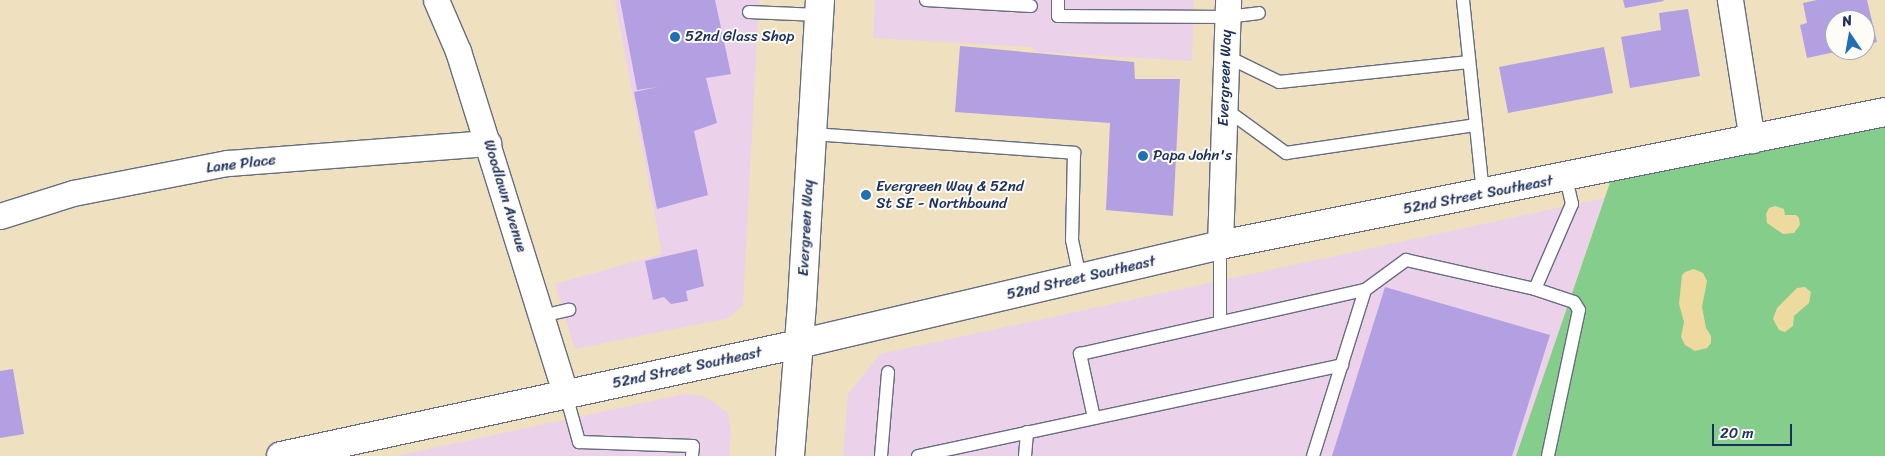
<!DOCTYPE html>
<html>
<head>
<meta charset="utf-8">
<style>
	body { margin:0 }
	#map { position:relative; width:1885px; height:456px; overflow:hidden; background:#efe0c0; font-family:Sriracha,sans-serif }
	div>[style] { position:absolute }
	.built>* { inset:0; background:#ecd1ea }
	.green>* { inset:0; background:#84cd8a }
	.sand>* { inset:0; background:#eeda9e }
	.building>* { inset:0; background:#b2a0e2 }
	.roads { filter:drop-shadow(1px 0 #656d80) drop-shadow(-1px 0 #656d80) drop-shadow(0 1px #656d80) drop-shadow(0 -1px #656d80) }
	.service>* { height:12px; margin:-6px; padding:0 6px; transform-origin:6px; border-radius:6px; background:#fff }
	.minor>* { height:25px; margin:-12.5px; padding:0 12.5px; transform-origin:12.5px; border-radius:12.5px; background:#fff }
	.tertiary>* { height:28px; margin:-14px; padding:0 14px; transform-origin:14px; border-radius:14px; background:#fff }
	.primary>* { height:28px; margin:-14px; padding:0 14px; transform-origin:14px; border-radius:14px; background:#fff }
	.dots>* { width:14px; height:14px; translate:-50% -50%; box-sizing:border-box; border:2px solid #fdfcf7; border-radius:50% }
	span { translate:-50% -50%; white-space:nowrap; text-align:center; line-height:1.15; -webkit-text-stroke:4px #fdfcf7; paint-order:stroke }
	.poi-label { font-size:15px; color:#1b2f5e }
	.left { translate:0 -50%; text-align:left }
	.street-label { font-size:15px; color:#1b2f5e }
	.north { position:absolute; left:1825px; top:10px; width:50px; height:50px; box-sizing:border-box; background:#fdfcf7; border:1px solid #a3aaba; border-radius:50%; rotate:348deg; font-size:14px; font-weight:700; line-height:20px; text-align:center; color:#1b2f5e }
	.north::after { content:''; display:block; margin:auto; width:18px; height:22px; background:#1f6fb2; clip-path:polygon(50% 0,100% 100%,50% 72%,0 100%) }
	.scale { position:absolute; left:1712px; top:424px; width:80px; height:22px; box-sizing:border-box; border:2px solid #1b2f5e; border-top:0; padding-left:6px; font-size:15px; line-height:18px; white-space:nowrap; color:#1b2f5e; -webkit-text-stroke:4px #fdfcf7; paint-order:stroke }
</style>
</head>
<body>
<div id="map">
	<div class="built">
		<div style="clip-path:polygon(615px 0,759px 0,743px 305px,729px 318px,575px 349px,555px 284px,662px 254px)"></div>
		<div style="clip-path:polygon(875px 0,1194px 0,1192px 61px,1037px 52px,1031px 47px,873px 38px)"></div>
		<div style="clip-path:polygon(1604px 198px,1516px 456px,843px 456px,848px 394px,880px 354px)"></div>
		<div style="clip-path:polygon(684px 394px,704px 396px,728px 413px,731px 432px,729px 456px,397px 456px)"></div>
	</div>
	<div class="green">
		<div style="clip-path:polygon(1885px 112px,1885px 456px,1516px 456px,1615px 168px)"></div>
	</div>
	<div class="sand">
		<div style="clip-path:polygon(1775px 206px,1784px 209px,1785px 215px,1796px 215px,1799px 218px,1800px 225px,1794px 233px,1783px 234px,1767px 223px,1766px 214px,1769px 208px)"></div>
		<div style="clip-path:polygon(1694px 269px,1703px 273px,1707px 281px,1702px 307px,1706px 328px,1711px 336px,1711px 343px,1707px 348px,1695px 351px,1685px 345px,1681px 337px,1684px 322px,1679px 304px,1682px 275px,1685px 272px)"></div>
		<div style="clip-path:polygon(1805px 287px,1811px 292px,1809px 303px,1794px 316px,1793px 326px,1785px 332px,1779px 330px,1773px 319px,1777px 308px,1797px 288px)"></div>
	</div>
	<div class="building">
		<div style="clip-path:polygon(620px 0,715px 0,731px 74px,706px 78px,717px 123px,694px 131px,708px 195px,657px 209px,634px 92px,658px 87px,637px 90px)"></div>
		<div style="clip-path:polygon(1623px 0,1663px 0,1664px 1px,1625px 8px)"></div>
		<div style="clip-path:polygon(1817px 0,1867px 0,1877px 42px,1865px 45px,1865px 20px,1835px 20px,1835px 52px,1807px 58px,1800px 25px,1807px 23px,1803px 3px)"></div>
		<div style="clip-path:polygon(1688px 9px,1700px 76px,1630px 88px,1621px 37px,1661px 30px,1659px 13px)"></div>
		<div style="clip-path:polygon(960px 46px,1134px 62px,1135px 79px,1180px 79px,1173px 216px,1106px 210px,1110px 123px,955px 112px)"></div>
		<div style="clip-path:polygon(1604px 47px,1613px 93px,1508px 113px,1499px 67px)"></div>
		<div style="clip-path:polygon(697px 249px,704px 286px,686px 291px,688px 301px,671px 304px,664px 297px,653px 300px,645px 261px)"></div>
		<div style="clip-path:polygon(1385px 287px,1550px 335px,1512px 456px,1332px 456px)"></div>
		<div style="clip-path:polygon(13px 369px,24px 434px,0 438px,0 371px)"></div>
	</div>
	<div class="roads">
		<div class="service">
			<div style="left:926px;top:0;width:105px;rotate:3.3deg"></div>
			<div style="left:1058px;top:0;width:16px;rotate:90deg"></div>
			<div style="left:1058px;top:16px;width:169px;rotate:0.3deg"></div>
			<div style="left:1227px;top:17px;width:32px;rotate:-7deg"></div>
			<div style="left:1463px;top:0;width:194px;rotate:84.1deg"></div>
			<div style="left:749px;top:12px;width:70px;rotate:2.5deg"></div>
			<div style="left:1226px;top:56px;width:59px;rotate:26.1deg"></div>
			<div style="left:1279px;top:82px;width:191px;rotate:-6deg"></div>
			<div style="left:1224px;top:108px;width:77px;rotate:36deg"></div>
			<div style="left:1286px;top:153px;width:191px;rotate:-8.4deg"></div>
			<div style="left:812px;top:134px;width:263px;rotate:4.1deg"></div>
			<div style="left:1074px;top:153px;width:87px;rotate:91.3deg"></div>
			<div style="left:1072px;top:240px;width:39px;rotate:78deg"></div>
			<div style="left:1220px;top:245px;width:77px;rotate:90deg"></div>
			<div style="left:1535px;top:289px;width:41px;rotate:18.4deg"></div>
			<div style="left:1574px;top:302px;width:9px;rotate:58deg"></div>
			<div style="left:1579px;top:310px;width:149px;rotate:102deg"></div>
			<div style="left:542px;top:316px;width:28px;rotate:-13deg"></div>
			<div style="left:566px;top:395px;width:49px;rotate:74.5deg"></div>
			<div style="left:579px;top:442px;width:114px;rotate:2deg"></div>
			<div style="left:693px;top:446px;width:10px;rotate:96deg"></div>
			<div style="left:1094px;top:418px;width:66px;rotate:-102.3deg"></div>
			<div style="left:1080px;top:354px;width:292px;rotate:-12.7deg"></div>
			<div style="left:1365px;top:290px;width:51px;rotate:-36.2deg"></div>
			<div style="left:1406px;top:260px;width:132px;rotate:12.7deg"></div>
			<div style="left:1535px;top:289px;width:93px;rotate:-66.5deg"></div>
			<div style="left:1572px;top:204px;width:28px;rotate:-103deg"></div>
			<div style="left:881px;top:456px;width:84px;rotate:-85.2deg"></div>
			<div style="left:918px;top:456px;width:434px;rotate:-12.1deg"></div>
			<div style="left:1025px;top:456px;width:24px;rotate:-85deg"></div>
			<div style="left:1313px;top:456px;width:174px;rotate:-72.6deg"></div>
		</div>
		<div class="minor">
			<div style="left:436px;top:0;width:56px;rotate:66.7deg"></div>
			<div style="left:458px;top:51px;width:361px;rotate:72.6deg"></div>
			<div style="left:1730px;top:0;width:142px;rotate:81.1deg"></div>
			<div style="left:0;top:216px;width:77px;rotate:-17.5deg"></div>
			<div style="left:73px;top:193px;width:158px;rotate:-11deg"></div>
			<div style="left:228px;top:163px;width:261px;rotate:-4.4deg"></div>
			<div style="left:1220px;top:245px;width:245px;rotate:-88.1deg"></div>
		</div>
		<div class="tertiary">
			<div style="left:281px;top:456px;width:530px;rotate:-12.2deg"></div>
			<div style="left:799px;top:344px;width:432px;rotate:-13.2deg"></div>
			<div style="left:1220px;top:245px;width:678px;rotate:-11.31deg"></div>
		</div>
		<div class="primary">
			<div style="left:790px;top:456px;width:153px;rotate:-85.5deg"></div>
			<div style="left:802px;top:303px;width:304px;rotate:-86.6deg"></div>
		</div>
	</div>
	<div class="dots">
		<div style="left:675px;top:37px;background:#1f6fb2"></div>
		<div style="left:1143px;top:156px;background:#1f6fb2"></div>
		<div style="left:866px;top:195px;background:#1f6fb2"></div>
	</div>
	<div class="poi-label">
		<span class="left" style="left:685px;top:37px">52nd Glass Shop</span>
		<span class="left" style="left:1153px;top:156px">Papa John's</span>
		<span class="left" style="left:876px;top:195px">Evergreen Way &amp; 52nd<br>St SE - Northbound</span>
	</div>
	<div class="street-label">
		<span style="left:1225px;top:78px;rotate:-88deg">Evergreen Way</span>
		<span style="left:241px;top:164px;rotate:-7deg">Lane Place</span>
		<span style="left:1478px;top:195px;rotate:-11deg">52nd Street Southeast</span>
		<span style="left:505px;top:196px;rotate:73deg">Woodlawn Avenue</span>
		<span style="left:806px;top:228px;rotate:-87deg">Evergreen Way</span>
		<span style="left:1081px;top:278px;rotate:-13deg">52nd Street Southeast</span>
		<span style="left:687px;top:368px;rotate:-12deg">52nd Street Southeast</span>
	</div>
	<div class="north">N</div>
	<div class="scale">20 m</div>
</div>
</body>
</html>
